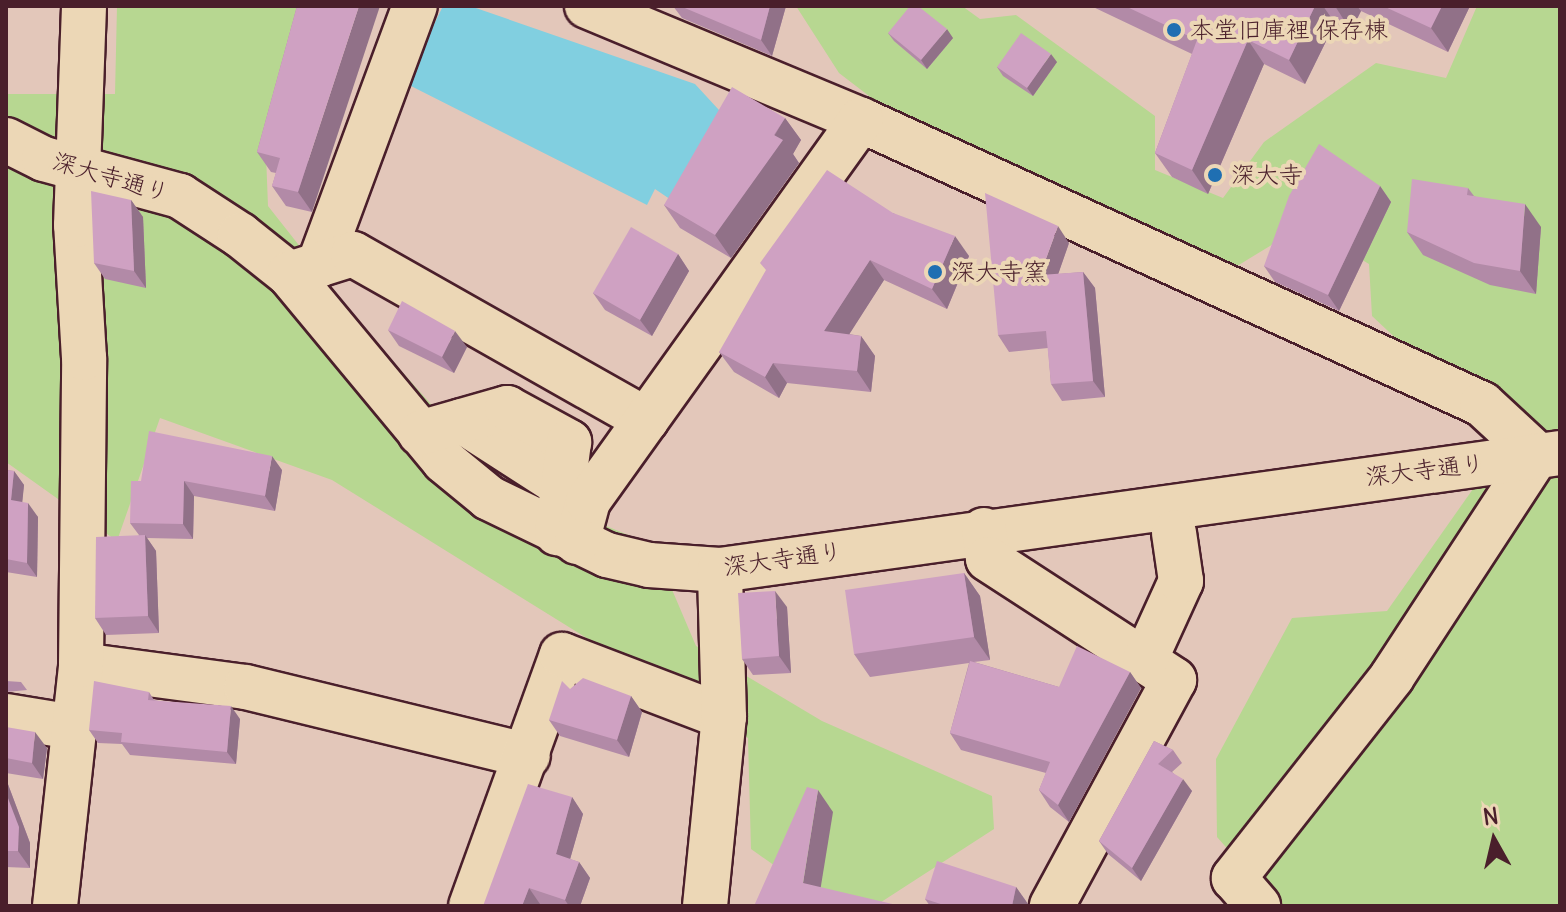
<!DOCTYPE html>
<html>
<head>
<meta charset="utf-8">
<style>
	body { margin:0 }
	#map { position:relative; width:1566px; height:912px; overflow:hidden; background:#e3c7ba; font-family:Delius,"Klee One",sans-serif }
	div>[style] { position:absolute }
	.green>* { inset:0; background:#b7d791 }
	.water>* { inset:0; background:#81cfe0 }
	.roads { filter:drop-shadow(2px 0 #4a1f2b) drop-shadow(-2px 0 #4a1f2b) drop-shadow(0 2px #4a1f2b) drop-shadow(0 -2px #4a1f2b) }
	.minor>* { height:44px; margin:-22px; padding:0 22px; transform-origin:22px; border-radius:22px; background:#ecd7b6 }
	.wall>* { inset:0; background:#b28aa7 }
	.shaded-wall>* { inset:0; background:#917188 }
	.building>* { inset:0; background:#cfa1c2 }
	.dots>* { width:22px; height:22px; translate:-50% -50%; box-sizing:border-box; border:4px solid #ecd7b6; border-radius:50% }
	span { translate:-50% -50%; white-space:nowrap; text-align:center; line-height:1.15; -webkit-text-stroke:8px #ecd7b6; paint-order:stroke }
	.poi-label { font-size:24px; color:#4a1f2b }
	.left { translate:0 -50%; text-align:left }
	.street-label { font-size:24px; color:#4a1f2b }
	.frame { position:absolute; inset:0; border:8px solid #4a1f2b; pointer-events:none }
	.north { position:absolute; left:1454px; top:800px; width:80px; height:80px; -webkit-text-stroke:6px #ecd7b6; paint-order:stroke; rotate:352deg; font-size:22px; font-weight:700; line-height:32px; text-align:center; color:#4a1f2b }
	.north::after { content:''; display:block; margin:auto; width:28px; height:36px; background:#4a1f2b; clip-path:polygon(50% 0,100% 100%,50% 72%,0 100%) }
</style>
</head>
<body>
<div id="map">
	<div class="green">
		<div style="clip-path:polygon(117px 6px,309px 6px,265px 129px,268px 206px,372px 338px,502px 484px,653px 545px,696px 646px,822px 721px,992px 796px,994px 829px,875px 906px,832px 906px,751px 849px,748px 738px,332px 480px,160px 418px,117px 541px,6px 462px,6px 94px,115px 94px)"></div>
		<div style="clip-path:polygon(796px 6px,962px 6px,980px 19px,1016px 15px,1155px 116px,1155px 170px,1223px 198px,1264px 142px,1376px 63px,1446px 78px,1477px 6px,1560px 6px,1560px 906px,1278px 906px,1217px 837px,1216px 759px,1292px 618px,1387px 611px,1523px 418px,1403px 345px,1372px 316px,1369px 264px,1304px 225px,1229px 271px,903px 122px,839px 73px)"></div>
	</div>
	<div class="water">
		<div style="clip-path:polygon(443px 6px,470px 6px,695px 84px,730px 122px,680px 206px,655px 189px,647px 205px,405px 83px)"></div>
	</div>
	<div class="roads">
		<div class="minor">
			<div style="left:587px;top:6px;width:297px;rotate:22.6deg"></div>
			<div style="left:861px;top:120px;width:683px;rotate:24.58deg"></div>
			<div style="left:1482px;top:404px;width:75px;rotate:42.8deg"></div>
			<div style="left:1537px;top:455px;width:265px;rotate:123.2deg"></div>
			<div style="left:1392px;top:677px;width:256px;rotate:128.2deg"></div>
			<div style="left:1234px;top:878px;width:37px;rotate:49deg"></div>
			<div style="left:6px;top:140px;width:42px;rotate:26.6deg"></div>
			<div style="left:44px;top:159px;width:141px;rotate:15.2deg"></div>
			<div style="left:180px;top:196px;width:72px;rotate:33deg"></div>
			<div style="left:240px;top:235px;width:63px;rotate:38.5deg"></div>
			<div style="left:289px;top:274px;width:243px;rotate:50.3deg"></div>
			<div style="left:444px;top:461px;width:58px;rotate:39.4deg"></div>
			<div style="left:489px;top:498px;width:131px;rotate:25.8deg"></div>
			<div style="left:607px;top:555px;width:43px;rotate:13.4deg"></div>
			<div style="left:649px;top:565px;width:71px;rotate:4deg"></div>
			<div style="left:720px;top:570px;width:848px;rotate:-7.93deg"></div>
			<div style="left:319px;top:265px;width:276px;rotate:-69.7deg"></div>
			<div style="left:289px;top:274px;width:67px;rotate:-17.4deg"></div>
			<div style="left:353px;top:254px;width:337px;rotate:29.5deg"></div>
			<div style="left:462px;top:421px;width:120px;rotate:32.8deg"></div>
			<div style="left:420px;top:433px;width:91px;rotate:-16deg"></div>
			<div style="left:507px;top:408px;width:71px;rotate:28.7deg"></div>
			<div style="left:569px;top:442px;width:92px;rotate:97.5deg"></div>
			<div style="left:984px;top:530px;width:29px;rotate:82deg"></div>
			<div style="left:988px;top:559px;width:222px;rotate:33deg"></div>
			<div style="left:1174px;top:680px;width:257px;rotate:118.4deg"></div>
			<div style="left:577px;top:542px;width:42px;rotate:-75deg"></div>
			<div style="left:588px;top:501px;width:469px;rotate:-54.4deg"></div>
			<div style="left:1145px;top:660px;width:87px;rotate:-65.5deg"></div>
			<div style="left:1181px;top:581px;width:49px;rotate:-98.3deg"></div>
			<div style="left:81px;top:665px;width:166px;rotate:7.6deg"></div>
			<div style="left:246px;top:687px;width:290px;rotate:13.7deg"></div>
			<div style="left:6px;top:716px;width:68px;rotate:9.3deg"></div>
			<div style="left:55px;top:906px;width:242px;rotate:-83.8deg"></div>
			<div style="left:81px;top:665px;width:307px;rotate:-89.4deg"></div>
			<div style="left:84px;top:358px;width:133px;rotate:-93.4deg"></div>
			<div style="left:76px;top:225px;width:219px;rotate:-87.9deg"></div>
			<div style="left:471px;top:906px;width:267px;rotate:-70.1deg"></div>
			<div style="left:562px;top:655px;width:173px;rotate:20.9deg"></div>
			<div style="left:705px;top:906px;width:190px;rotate:-84.3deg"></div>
			<div style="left:724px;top:717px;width:147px;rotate:-91.6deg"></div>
		</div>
	</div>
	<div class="wall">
		<div style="clip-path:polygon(297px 6px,312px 212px,286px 206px,272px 186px,276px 173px,271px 172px,257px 152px)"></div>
		<div style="clip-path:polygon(673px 6px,786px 6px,772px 56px,682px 18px)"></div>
		<div style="clip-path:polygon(1091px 6px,1470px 6px,1448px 52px,1361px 11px,1351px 31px,1335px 23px,1305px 84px,1264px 64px,1208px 194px,1172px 177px,1155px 153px,1192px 54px)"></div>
		<div style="clip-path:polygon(888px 33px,953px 38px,927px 69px,894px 41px)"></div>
		<div style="clip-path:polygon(1057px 62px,1033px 96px,1003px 76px,997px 67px)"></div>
		<div style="clip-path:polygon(785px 118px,801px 140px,793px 154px,799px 163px,731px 258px,680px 228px,664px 205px)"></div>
		<div style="clip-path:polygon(1380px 186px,1391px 202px,1339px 311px,1275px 282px,1264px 266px)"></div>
		<div style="clip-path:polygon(1468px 188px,1474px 196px,1541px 227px,1536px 294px,1490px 285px,1423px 255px,1407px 232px)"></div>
		<div style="clip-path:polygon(131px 200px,143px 217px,146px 288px,105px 279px,94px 263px)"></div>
		<div style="clip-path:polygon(893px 213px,969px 256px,947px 309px,884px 280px,849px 334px,861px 336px,875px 356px,871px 392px,787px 383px,779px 398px,734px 372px,719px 352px)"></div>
		<div style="clip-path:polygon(1069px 243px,1058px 274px,1083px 272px,1095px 288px,1105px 397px,1062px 401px,1051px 384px,1048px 348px,1009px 352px,998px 335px)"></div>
		<div style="clip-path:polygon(678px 254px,689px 271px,652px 336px,605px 310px,593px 293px)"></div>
		<div style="clip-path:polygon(388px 330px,467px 347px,454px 373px,399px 346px)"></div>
		<div style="clip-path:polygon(6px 470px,14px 471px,24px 485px,22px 502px,38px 517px,37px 577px,6px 572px)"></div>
		<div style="clip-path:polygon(282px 470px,275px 511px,194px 496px,193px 539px,147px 538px,156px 551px,159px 633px,106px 635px,95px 618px,139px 535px,130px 523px,141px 481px)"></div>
		<div style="clip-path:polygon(964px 573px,980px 596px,990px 660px,974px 662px,1059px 687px,1130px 672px,1141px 688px,1069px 822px,1050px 807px,1039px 790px,1046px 773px,961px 750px,950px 733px,969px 663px,870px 677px,854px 654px)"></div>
		<div style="clip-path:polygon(787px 607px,791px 673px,753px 675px,742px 659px)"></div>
		<div style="clip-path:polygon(6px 681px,21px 682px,27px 690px,6px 692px)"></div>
		<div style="clip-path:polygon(149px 692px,154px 700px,240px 719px,236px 764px,130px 755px,122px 744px,98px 743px,89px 730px)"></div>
		<div style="clip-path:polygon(631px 696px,642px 712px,629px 757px,560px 736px,549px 720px)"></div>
		<div style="clip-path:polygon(6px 727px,47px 748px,43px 779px,6px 773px)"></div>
		<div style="clip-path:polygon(1154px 741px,1173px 750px,1182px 763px,1172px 772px,1192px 791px,1141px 881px,1108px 854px,1099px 841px)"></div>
		<div style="clip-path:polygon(6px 779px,30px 843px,30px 868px,6px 867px)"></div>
		<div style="clip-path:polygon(572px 797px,583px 814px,570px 859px,579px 862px,590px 878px,580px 906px,545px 906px,540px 904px,483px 906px)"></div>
		<div style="clip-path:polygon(1016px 887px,1028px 904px,1027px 906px,930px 906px,925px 899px)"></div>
	</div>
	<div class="shaded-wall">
		<div style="clip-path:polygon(359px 6px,380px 6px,312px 212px,298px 192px)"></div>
		<div style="clip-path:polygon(770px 6px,786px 6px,772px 56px,761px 40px)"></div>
		<div style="clip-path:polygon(1315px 6px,1323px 6px,1335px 23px,1305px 84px,1289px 60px)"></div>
		<div style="clip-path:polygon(1335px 6px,1357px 6px,1361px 11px,1351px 31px)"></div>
		<div style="clip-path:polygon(1442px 6px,1470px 6px,1448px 52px,1431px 28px)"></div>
		<div style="clip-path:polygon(947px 29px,953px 38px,927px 69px,921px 60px)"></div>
		<div style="clip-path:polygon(1248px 40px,1264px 64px,1208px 194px,1192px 170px)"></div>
		<div style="clip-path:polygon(1051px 54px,1057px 62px,1033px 96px,1027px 88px)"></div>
		<div style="clip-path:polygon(785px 118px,801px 140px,793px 154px,799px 163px,731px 258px,715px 235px)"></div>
		<div style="clip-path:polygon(1380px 186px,1391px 202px,1339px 311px,1328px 295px)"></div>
		<div style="clip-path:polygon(131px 200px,143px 217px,146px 288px,134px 271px)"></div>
		<div style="clip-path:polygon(1525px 204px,1541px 227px,1536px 294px,1520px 271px)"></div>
		<div style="clip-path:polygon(1058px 226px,1069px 243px,1052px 292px,1040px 275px)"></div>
		<div style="clip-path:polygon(955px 236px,969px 256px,947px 309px,932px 289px)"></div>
		<div style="clip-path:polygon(678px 254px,689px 271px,652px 336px,640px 320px)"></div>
		<div style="clip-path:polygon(870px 260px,884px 280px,838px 352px,824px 331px)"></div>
		<div style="clip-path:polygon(1083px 272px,1095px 288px,1105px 397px,1093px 381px)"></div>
		<div style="clip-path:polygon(455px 331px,467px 347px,454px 373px,442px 357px)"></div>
		<div style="clip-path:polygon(861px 336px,875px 356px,871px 392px,857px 371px)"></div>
		<div style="clip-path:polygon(773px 363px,787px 383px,779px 398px,765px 377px)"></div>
		<div style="clip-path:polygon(272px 456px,282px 470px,275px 511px,265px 496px)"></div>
		<div style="clip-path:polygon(14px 471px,24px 485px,21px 515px,11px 500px)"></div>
		<div style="clip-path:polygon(184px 481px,194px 496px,193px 539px,183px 524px)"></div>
		<div style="clip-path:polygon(28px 503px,38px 517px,37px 577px,27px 563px)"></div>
		<div style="clip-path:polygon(145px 535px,156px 551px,159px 633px,148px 616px)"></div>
		<div style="clip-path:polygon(964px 573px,980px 596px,990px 660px,974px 637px)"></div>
		<div style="clip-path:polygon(775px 591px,787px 607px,791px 673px,779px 656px)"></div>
		<div style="clip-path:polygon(1130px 672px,1141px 688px,1069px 822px,1058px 805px)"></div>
		<div style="clip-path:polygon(631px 696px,642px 712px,629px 757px,617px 740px)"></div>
		<div style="clip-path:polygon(231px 706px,240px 719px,236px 764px,227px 752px)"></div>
		<div style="clip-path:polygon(35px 732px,47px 748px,43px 779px,32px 763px)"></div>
		<div style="clip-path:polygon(6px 779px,30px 843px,30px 868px,18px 851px,6px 793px)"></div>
		<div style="clip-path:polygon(1183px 779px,1192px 791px,1141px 881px,1132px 868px)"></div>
		<div style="clip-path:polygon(818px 790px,833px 812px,818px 904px,803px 883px)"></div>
		<div style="clip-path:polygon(572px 797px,583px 814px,567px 870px,556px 854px)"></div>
		<div style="clip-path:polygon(579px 862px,590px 878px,580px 906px,569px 906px,565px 900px)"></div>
		<div style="clip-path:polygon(1016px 887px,1028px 904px,1027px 906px,1012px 906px)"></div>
		<div style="clip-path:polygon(529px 888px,540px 904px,539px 906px,522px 906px)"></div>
	</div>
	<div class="building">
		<div style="clip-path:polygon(297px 6px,359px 6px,298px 192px,272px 186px,280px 158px,257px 152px)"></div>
		<div style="clip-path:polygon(680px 6px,770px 6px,761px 40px)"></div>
		<div style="clip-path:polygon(910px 6px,918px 6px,947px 29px,921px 60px,888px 33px)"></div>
		<div style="clip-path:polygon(1125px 6px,1315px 6px,1289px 60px,1248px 40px,1192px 170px,1155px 153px,1197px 40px)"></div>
		<div style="clip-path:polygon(1383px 6px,1442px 6px,1431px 28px)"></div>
		<div style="clip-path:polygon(1021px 33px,1051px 54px,1027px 88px,997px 67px)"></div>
		<div style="clip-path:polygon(732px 87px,785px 118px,774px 135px,783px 140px,715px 235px,664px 205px)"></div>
		<div style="clip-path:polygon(1319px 144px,1380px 186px,1328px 295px,1264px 266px,1289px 196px)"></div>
		<div style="clip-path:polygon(827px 170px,893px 213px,955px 236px,932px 289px,870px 260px,824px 331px,861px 336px,857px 371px,773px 363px,765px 377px,719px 352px,766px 270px,760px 263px)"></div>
		<div style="clip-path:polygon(1412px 179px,1468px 188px,1467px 195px,1525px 204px,1520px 271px,1474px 263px,1407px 232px)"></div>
		<div style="clip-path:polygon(91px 191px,131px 200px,134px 271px,94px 263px)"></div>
		<div style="clip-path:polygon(985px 193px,1058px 226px,1040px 275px,1083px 272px,1093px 381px,1051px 384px,1046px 331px,998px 335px)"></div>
		<div style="clip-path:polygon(631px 227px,678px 254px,640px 320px,593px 293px)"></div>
		<div style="clip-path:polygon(402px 301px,455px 331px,442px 357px,388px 330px)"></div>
		<div style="clip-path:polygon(149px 431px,272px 456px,265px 496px,184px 481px,183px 524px,130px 523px,131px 481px,141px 481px)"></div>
		<div style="clip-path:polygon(6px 470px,14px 471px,11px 500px,28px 503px,27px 563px,6px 559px)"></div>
		<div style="clip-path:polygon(145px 535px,148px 616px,95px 618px,96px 537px)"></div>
		<div style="clip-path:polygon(964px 573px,974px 637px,854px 654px,845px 590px)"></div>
		<div style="clip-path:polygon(775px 591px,779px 656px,742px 659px,738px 593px)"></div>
		<div style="clip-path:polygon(1077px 646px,1130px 672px,1058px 805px,1039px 790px,1050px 762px,950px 733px,970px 661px,1059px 687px)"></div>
		<div style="clip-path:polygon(583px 678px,631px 696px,617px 740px,549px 720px,562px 681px,570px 689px)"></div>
		<div style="clip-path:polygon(94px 681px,149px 692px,148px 700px,231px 706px,227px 752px,121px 742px,122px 733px,89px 730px)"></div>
		<div style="clip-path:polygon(6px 727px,35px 732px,32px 763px,6px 758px)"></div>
		<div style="clip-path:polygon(1154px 741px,1173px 750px,1158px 764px,1183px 779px,1132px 868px,1099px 841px)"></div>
		<div style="clip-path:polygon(528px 784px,572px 797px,556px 854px,579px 862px,565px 900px,529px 888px,522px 906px,483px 906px)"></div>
		<div style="clip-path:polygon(807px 787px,818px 790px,803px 883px,901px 906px,754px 906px)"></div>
		<div style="clip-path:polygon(6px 793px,19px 827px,18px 851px,6px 851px)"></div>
		<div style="clip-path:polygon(937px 861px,1016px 887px,1012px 906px,947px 906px,925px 899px)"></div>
	</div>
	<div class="dots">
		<div style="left:1174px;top:30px;background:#1f6fb2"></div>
		<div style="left:1215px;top:175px;background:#1f6fb2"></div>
		<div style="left:935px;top:272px;background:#1f6fb2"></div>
	</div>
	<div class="poi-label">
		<span class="left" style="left:1190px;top:30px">本堂旧庫裡 保存棟</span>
		<span class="left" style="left:1231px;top:175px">深大寺</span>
		<span class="left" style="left:951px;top:272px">深大寺窯</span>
	</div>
	<div class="street-label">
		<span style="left:111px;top:177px;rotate:16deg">深大寺通り</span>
		<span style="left:1425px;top:470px;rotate:-7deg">深大寺通り</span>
		<span style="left:783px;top:559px;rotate:-8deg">深大寺通り</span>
	</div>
	<div class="frame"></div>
	<div class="north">N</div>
</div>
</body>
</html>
